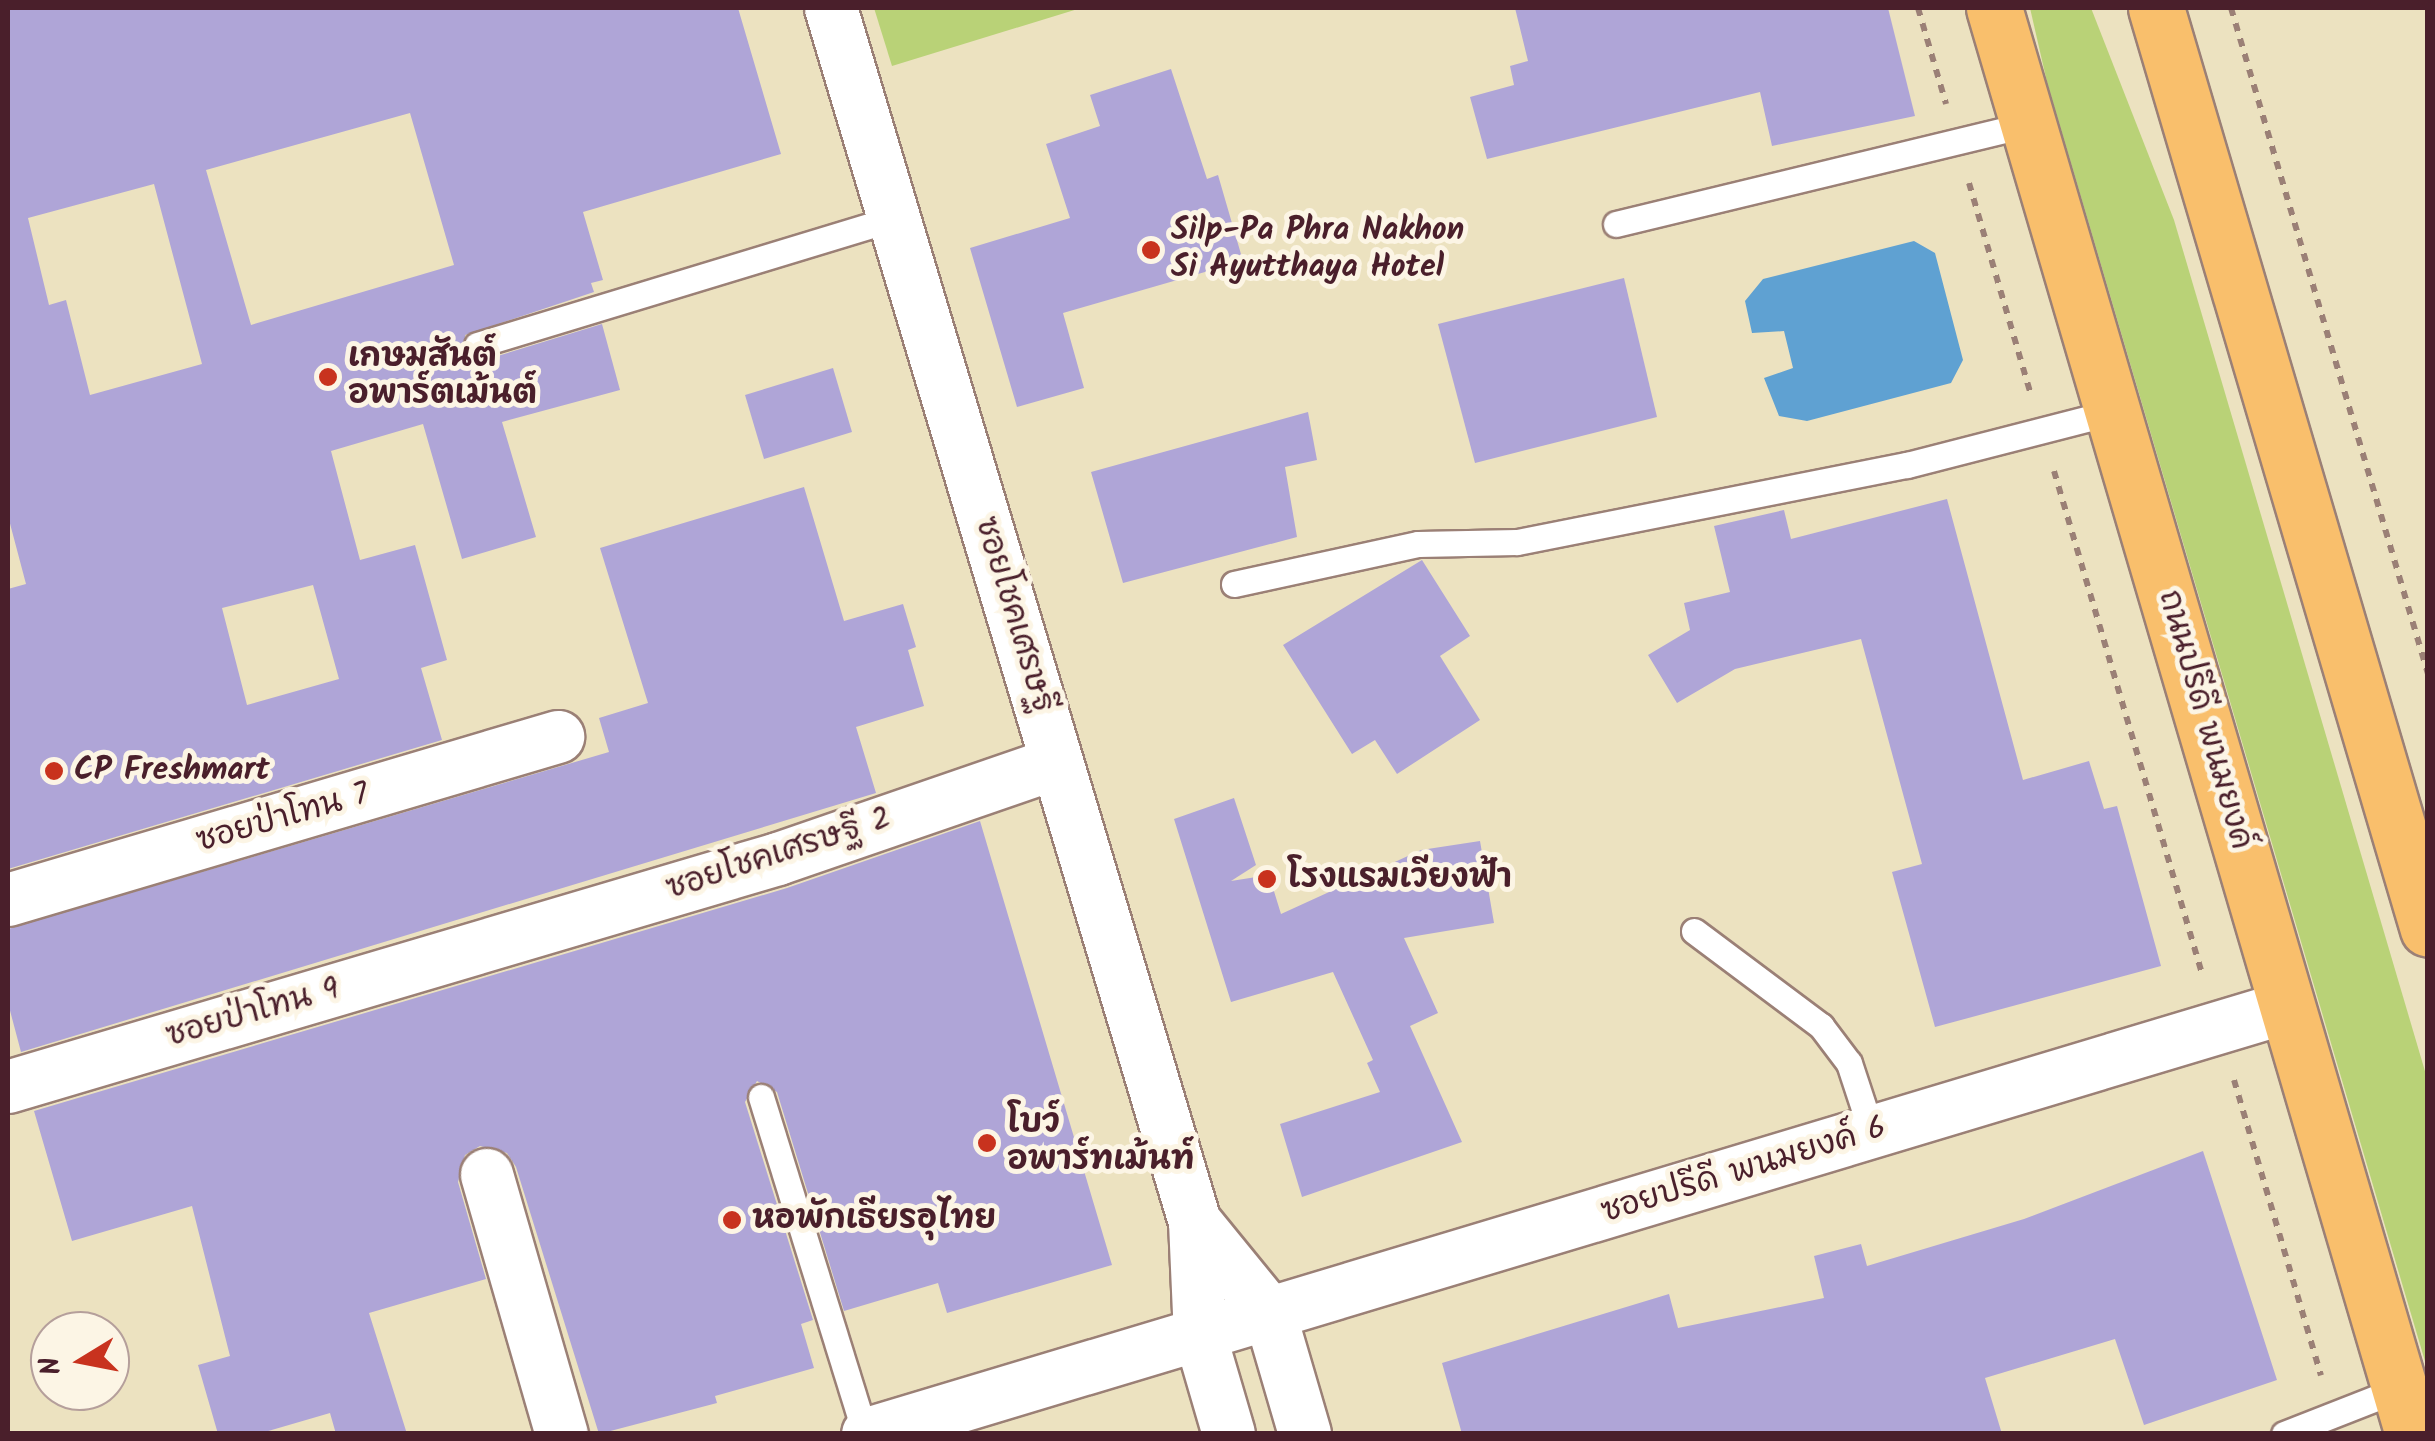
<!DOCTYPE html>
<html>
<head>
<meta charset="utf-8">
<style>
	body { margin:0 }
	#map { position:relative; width:2435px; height:1441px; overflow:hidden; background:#ece2c0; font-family:Kalam,"Playpen Sans Thai",sans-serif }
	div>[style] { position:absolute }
	.green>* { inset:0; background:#b9d277 }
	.water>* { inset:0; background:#5fa1d2 }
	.building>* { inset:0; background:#afa5d7 }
	.path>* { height:6px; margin-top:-3px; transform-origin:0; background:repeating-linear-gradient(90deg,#9b8076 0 8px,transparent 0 16px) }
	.roads { filter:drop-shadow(2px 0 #9b8076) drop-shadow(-2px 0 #9b8076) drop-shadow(0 2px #9b8076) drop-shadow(0 -2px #9b8076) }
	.service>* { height:25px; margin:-12.5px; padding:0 12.5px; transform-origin:12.5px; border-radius:12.5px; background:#fff }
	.minor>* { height:52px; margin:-26px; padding:0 26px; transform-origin:26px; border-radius:26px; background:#fff }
	.primary>* { height:55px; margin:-27.5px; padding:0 27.5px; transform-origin:27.5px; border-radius:27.5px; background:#f9bf6c }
	.dots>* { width:28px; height:28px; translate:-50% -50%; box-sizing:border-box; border:5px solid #fcf5e5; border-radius:50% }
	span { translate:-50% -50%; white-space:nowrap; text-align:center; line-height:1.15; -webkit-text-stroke:10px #fcf5e5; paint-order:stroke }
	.poi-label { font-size:32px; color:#4a1f2b; font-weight:700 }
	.left { translate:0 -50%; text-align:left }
	.street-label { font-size:32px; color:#4a1f2b }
	.frame { position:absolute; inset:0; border:10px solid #4a1f2b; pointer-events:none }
	.north { position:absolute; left:30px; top:1311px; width:100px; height:100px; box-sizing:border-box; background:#fcf5e5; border:2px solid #b59f9b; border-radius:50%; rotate:260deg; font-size:28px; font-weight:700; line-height:40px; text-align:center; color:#4a1f2b }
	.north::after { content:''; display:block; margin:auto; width:35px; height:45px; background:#c8321e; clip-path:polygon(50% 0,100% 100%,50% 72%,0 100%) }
</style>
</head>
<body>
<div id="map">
	<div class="green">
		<div style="clip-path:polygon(874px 8px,1081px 8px,892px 66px)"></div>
		<div style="clip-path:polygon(2030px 8px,2091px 8px,2174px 220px,2427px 1078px,2427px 1368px,2047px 82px)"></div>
	</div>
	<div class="water">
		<div style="clip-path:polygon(1914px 241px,1935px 253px,1963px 360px,1951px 383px,1807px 421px,1779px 416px,1764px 378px,1793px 368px,1784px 331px,1752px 333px,1745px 301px,1763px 279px)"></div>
	</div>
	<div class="building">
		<div style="clip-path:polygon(evenodd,8px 8px,738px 8px,781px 154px,583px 212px,603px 280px,591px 283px,594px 292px,465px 335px,465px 356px,481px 361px,602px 324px,620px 390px,502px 422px,536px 537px,462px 559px,423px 424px,331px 451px,360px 560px,415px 545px,447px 660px,421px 668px,442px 740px,8px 869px,8px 589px,26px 584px,8px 516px,8px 8px,410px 113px,454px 265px,251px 325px,206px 170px,410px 113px,8px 8px,154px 184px,202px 364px,90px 395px,66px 300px,49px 305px,28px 218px,154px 184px,8px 8px,313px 585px,339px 679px,247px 705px,222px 608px,313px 585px)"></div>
		<div style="clip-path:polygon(1515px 8px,1888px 8px,1915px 116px,1772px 146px,1760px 92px,1487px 159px,1470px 97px,1514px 85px,1510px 66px,1528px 61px)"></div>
		<div style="clip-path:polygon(1171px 69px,1207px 179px,1218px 175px,1243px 261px,1063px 313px,1084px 388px,1017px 407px,970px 248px,1070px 218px,1046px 144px,1100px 126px,1090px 95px)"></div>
		<div style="clip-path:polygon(1624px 278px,1657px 417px,1475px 463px,1438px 324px)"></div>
		<div style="clip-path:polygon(833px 368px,852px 432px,764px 459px,745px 395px)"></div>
		<div style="clip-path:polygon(1308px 412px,1317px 460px,1285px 467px,1297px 537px,1123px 583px,1091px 472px)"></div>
		<div style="clip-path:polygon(804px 487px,844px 621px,903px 604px,916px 647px,908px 650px,924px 706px,856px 727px,876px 793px,21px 1052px,8px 1003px,8px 929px,609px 752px,599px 718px,648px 703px,600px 548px)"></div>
		<div style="clip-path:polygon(1947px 499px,2023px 780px,2089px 761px,2104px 809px,2117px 806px,2161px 966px,1935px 1027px,1892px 872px,1922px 864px,1861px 639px,1735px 669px,1677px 703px,1648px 655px,1690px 630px,1684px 603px,1730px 592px,1714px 526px,1784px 510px,1791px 539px)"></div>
		<div style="clip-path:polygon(1422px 560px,1470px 636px,1440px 656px,1480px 720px,1397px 774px,1375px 740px,1352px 754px,1283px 645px)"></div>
		<div style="clip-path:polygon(1234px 798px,1256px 865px,1231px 881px,1269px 875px,1281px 914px,1421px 850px,1480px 841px,1494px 923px,1404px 938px,1438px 1013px,1410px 1026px,1462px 1142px,1302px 1197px,1280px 1124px,1380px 1092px,1367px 1063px,1373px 1060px,1333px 972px,1231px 1002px,1174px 819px)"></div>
		<div style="clip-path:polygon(980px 821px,1112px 1265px,947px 1313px,938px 1283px,844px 1311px,777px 1092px,757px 1081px,745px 1102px,813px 1320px,801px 1324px,814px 1368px,715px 1396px,717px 1403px,599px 1434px,516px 1167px,507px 1153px,480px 1146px,465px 1155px,458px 1182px,486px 1279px,369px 1313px,407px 1434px,336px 1434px,330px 1413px,258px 1434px,218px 1434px,198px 1365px,230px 1356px,192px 1206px,72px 1241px,34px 1111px,787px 888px)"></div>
		<div style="clip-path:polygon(2203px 1151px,2277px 1380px,2144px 1425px,2115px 1339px,1985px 1378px,2002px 1434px,1462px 1434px,1442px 1363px,1669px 1294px,1678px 1328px,1824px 1298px,1814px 1256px,1861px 1244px,1867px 1266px,2024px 1219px)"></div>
	</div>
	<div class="path">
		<div style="left:1918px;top:8px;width:100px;rotate:73.7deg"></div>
		<div style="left:2231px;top:8px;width:695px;rotate:73.52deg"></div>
		<div style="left:1969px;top:183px;width:218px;rotate:73.7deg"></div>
		<div style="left:2054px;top:471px;width:527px;rotate:73.59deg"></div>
		<div style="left:2234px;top:1080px;width:308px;rotate:73.6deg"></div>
	</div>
	<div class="roads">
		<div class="service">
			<div style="left:1616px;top:224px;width:425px;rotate:-13.6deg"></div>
			<div style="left:477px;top:345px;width:436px;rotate:-16.9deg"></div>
			<div style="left:1234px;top:584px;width:188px;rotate:-12.3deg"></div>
			<div style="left:1418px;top:544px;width:99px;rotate:-1.2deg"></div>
			<div style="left:1517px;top:542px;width:398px;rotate:-11.2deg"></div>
			<div style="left:1907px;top:465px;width:214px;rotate:-14.4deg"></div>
			<div style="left:1694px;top:931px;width:159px;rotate:36.8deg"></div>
			<div style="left:1821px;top:1026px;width:46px;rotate:52.9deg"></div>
			<div style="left:1849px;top:1063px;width:74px;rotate:71.8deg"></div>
			<div style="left:761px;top:1097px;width:353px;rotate:72.8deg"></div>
			<div style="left:2284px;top:1434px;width:123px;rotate:-21.4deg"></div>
		</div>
		<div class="minor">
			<div style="left:831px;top:8px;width:1267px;rotate:73.31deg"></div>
			<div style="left:1195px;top:1222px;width:113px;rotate:87.5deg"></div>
			<div style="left:1200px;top:1335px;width:103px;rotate:73.7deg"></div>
			<div style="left:8px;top:900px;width:574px;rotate:-16.51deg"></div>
			<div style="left:8px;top:1087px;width:803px;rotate:-16.49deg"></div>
			<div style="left:778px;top:859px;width:295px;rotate:-19deg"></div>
			<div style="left:487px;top:1175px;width:270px;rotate:73.9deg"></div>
			<div style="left:1195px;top:1222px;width:119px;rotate:50.8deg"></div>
			<div style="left:1270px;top:1314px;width:125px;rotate:73.7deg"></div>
			<div style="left:868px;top:1434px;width:1483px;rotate:-16.74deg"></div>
		</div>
		<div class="primary">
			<div style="left:1994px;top:8px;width:1486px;rotate:73.63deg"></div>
			<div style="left:2156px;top:8px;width:960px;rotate:73.55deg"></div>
		</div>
	</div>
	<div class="dots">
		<div style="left:1151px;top:250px;background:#c8321e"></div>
		<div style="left:328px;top:377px;background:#c8321e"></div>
		<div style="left:54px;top:771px;background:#c8321e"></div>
		<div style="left:1267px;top:879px;background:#c8321e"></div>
		<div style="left:987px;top:1143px;background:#c8321e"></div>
		<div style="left:732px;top:1220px;background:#c8321e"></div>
	</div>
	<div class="poi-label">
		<span class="left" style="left:1171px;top:250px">Silp-Pa Phra Nakhon<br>Si Ayutthaya Hotel</span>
		<span class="left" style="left:348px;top:377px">เกษมสันต์<br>อพาร์ตเม้นต์</span>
		<span class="left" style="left:74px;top:771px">CP Freshmart</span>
		<span class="left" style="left:1287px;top:879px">โรงแรมเวียงฟ้า</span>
		<span class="left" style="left:1007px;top:1143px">โบว์<br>อพาร์ทเม้นท์</span>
		<span class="left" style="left:752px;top:1220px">หอพักเธียรอุไทย</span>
	</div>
	<div class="street-label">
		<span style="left:1013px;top:615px;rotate:73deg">ซอยโชคเศรษฐี</span>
		<span style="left:2204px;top:720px;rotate:74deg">ถนนปรีดี พนมยงค์</span>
		<span style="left:283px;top:819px;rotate:-16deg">ซอยป่าโทน 7</span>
		<span style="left:779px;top:855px;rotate:-18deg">ซอยโชคเศรษฐี 2</span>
		<span style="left:253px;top:1014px;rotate:-16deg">ซอยป่าโทน 9</span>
		<span style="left:1744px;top:1171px;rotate:-17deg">ซอยปรีดี พนมยงค์ 6</span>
	</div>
	<div class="frame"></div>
	<div class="north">N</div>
</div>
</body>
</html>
